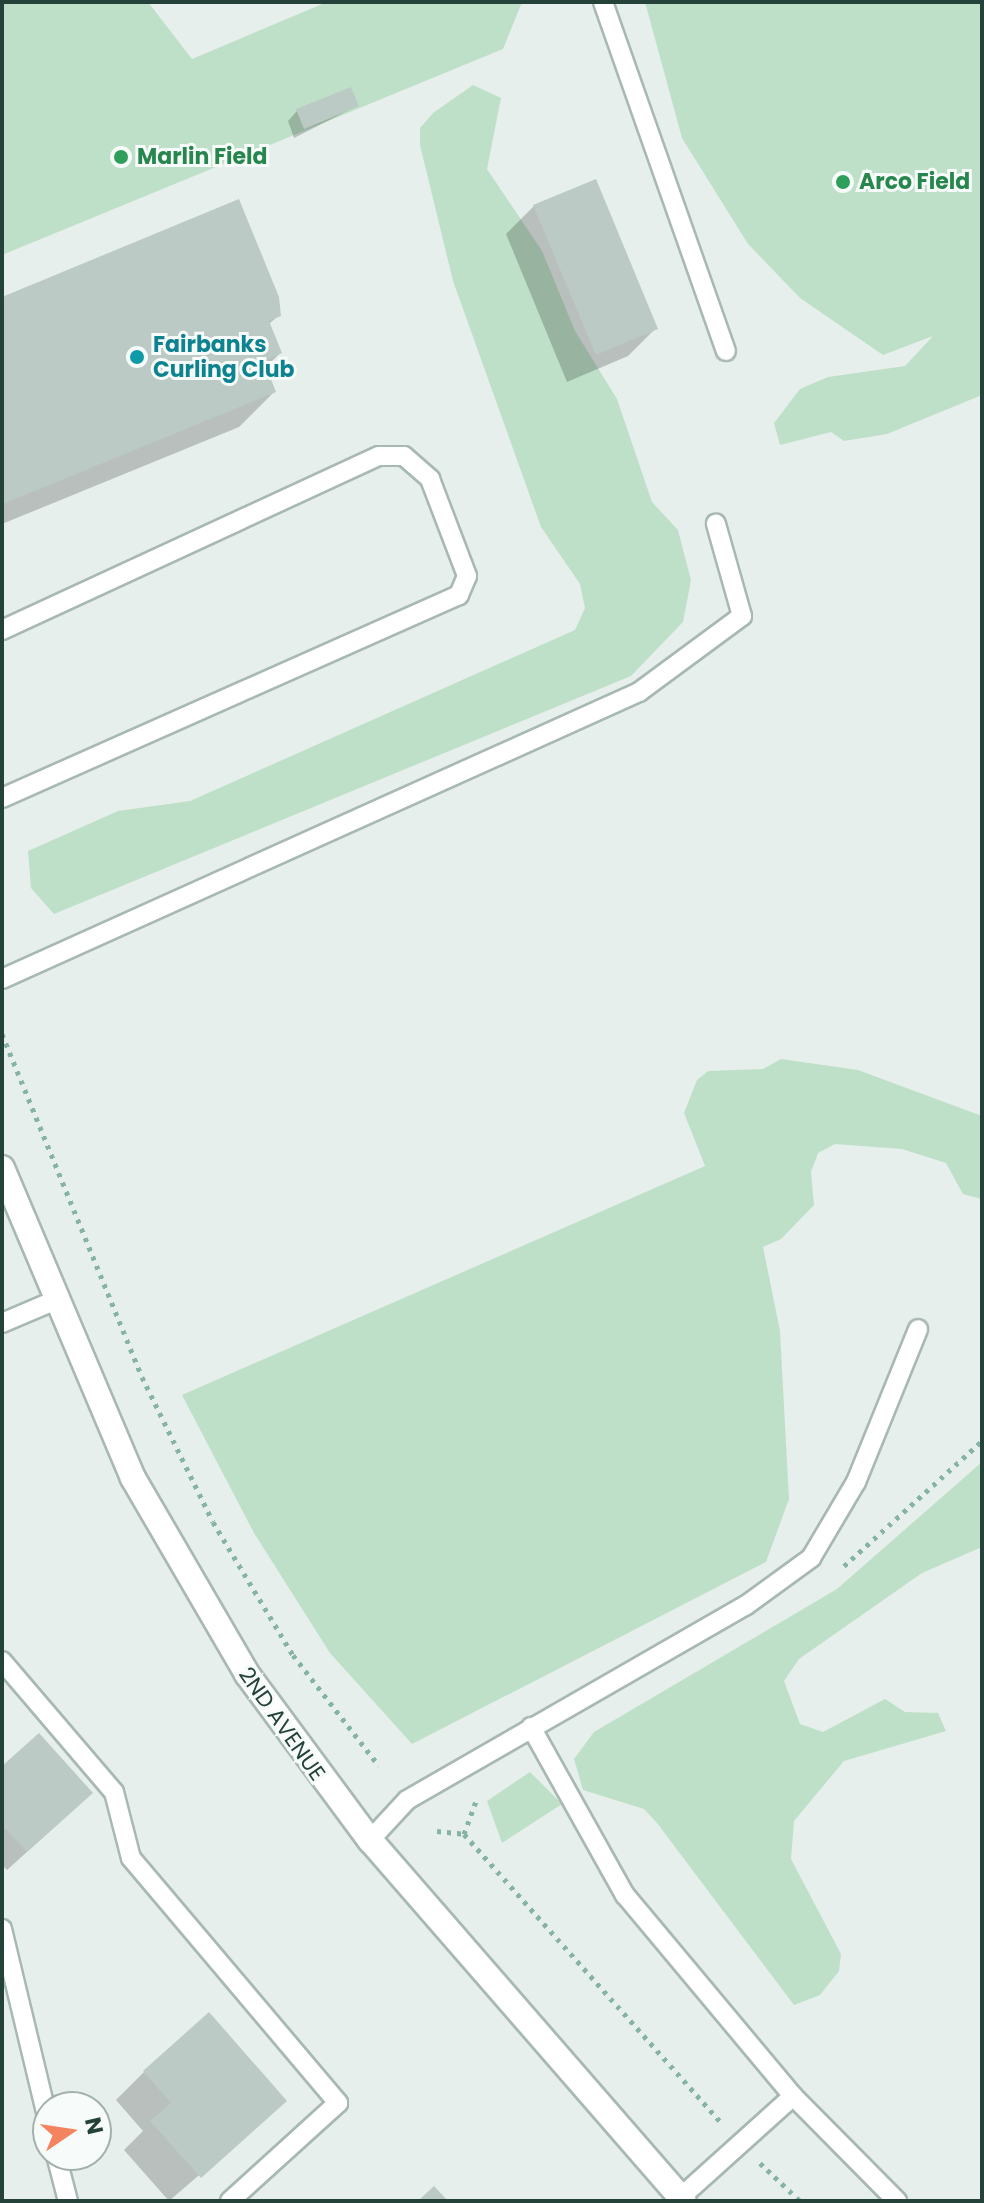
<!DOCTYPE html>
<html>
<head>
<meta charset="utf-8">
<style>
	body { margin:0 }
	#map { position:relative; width:984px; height:2203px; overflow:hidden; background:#e6efeb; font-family:Poppins,sans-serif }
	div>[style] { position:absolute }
	.green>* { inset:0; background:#bfe0c8 }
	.shadow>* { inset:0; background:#0003 }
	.building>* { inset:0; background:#bbcac4 }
	.path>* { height:5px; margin-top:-2.5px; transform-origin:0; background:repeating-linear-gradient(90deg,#86b3a5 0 4px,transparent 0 10px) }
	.roads { filter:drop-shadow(2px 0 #a8b8b2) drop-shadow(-2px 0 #a8b8b2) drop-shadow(0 2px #a8b8b2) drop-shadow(0 -2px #a8b8b2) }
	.service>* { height:18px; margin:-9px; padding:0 9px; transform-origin:9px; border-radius:9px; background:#fff }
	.tertiary>* { height:24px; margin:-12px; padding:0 12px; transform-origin:12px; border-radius:12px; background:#fff }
	.dots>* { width:22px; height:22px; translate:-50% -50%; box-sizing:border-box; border:4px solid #f7fbf9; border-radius:50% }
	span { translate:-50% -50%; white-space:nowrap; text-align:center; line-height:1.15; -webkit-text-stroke:6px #f7fbf9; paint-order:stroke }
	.leisure-label { font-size:22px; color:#27864d; font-weight:700 }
	.left { translate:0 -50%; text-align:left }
	.culture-label { font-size:22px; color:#0d838f; font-weight:700 }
	.street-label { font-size:22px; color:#24423a }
	.frame { position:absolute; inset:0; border:4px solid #24423a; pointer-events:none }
	.north { position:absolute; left:32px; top:2091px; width:80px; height:80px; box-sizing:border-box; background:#f7fbf9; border:2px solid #a3b1ad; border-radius:50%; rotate:77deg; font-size:22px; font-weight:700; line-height:32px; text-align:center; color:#24423a }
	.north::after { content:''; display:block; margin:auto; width:28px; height:36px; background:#f4845f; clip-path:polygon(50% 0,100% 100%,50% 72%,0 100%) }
</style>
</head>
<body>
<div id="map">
	<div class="green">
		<div style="clip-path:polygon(2px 2px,148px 2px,192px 59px,327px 2px,522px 2px,503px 49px,2px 255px)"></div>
		<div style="clip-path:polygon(645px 2px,982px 2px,982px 395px,887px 434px,844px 441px,831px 432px,780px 445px,774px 423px,800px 389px,828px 377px,905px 366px,933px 336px,883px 355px,800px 298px,748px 244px,682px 138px)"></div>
		<div style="clip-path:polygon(473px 85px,501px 98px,487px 169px,542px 251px,575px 331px,617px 399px,652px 502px,678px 530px,691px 580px,683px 622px,631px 676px,54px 914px,31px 888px,28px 851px,118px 811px,190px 801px,575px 630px,585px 608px,580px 584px,541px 527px,453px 281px,420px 145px,420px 128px,433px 113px)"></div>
		<div style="clip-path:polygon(781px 1059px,858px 1070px,982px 1116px,982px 1199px,963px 1194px,946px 1163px,902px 1149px,835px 1144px,818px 1153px,811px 1172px,814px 1205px,781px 1239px,763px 1247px,780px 1331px,789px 1499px,766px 1562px,412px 1744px,330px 1653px,254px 1533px,182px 1395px,705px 1166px,684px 1113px,697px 1080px,708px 1071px,763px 1069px)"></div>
		<div style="clip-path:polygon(982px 1462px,982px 1547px,922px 1573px,799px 1659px,784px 1681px,800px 1724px,823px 1732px,885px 1699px,905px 1712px,938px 1713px,946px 1731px,844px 1761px,794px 1821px,791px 1859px,841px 1954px,839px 1971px,820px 1995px,794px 2005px,657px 1823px,644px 1809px,583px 1790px,574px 1759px,594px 1732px,837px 1589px)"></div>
		<div style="clip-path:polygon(530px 1772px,562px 1804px,502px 1843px,487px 1801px)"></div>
	</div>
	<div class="shadow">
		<div style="clip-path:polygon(357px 106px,294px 138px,288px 121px,297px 111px)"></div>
		<div style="clip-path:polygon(534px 206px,656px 328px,628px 356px,567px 382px,506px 234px)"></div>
		<div style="clip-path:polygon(2px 299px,279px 315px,268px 325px,280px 353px,265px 368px,274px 392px,239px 427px,2px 524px)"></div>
		<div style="clip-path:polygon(2px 1768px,71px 1812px,7px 1870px,2px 1865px)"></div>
		<div style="clip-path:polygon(144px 2072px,285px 2101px,169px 2201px,124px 2150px,143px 2131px,116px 2100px)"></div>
	</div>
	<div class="building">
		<div style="clip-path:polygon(351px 87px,359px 106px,304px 129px,296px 109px)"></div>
		<div style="clip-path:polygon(596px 179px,658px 329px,596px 355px,533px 205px)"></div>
		<div style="clip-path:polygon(239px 199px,279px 297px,281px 316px,269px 321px,282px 353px,264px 361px,276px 392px,3px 504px,2px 517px,2px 297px)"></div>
		<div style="clip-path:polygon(39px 1733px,93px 1793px,27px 1852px,2px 1825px,2px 1766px)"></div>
		<div style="clip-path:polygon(209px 2012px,287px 2101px,201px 2178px,150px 2121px,171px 2103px,143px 2071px)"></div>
		<div style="clip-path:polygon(434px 2186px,448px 2201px,418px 2201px)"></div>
	</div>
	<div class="path">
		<div style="left:2px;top:1034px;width:370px;rotate:67.8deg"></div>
		<div style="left:142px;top:1377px;width:161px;rotate:63.9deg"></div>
		<div style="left:213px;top:1522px;width:155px;rotate:59deg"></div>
		<div style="left:293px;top:1655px;width:140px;rotate:52.2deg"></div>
		<div style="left:844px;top:1566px;width:186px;rotate:-42.2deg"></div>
		<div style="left:437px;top:1831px;width:27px;rotate:6deg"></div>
		<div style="left:464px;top:1834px;width:385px;rotate:48.3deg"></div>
		<div style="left:464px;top:1834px;width:38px;rotate:-70deg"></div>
		<div style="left:760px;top:2163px;width:55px;rotate:43.5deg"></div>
	</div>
	<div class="roads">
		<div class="service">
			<div style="left:603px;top:2px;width:370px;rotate:70.6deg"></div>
			<div style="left:2px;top:630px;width:415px;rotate:-24.8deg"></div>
			<div style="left:379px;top:456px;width:25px"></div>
			<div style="left:404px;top:456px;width:35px;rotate:41deg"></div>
			<div style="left:430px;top:479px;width:104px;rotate:69.1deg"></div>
			<div style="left:467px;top:576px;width:21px;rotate:113deg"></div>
			<div style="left:459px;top:595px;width:500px;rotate:156.05deg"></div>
			<div style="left:2px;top:979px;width:699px;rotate:-24.25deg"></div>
			<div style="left:639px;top:692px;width:128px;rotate:-36.4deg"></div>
			<div style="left:742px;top:616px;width:96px;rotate:-105.8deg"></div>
			<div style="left:2px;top:1323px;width:59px;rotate:-23.1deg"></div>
			<div style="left:2px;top:1661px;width:172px;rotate:49.5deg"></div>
			<div style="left:114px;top:1792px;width:68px;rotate:75.6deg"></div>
			<div style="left:131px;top:1858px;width:321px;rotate:49.8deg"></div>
			<div style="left:338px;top:2103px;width:146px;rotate:137.8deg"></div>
			<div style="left:531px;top:1727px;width:193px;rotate:60.8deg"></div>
			<div style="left:625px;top:1895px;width:262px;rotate:50.1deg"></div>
			<div style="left:793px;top:2096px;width:148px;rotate:45.3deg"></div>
			<div style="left:370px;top:1840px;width:54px;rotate:-47.2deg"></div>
			<div style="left:407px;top:1800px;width:390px;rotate:-29.9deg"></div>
			<div style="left:745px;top:1606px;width:82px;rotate:-36deg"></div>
			<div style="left:811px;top:1558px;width:88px;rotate:-59.4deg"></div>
			<div style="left:856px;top:1482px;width:165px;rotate:-67.9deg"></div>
			<div style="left:2px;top:1929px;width:196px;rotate:76.5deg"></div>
			<div style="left:56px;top:2155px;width:48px;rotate:75.4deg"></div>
			<div style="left:681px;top:2197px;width:151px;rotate:-42deg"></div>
		</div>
		<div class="tertiary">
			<div style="left:2px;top:1168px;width:337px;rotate:67.1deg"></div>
			<div style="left:133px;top:1478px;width:227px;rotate:59.8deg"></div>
			<div style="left:247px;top:1674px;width:207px;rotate:53.5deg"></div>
			<div style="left:370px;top:1840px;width:478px;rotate:49deg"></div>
		</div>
	</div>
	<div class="dots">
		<div style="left:121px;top:157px;background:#2e9e5b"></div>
		<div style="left:843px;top:182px;background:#2e9e5b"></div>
		<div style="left:137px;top:357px;background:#0f9aa8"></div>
	</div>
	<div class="leisure-label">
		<span class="left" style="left:137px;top:157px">Marlin Field</span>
		<span class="left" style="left:859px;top:182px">Arco Field</span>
	</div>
	<div class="culture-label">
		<span class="left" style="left:153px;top:357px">Fairbanks<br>Curling Club</span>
	</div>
	<div class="street-label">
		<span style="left:282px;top:1724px;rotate:55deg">2ND AVENUE</span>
	</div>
	<div class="frame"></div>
	<div class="north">N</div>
</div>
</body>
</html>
